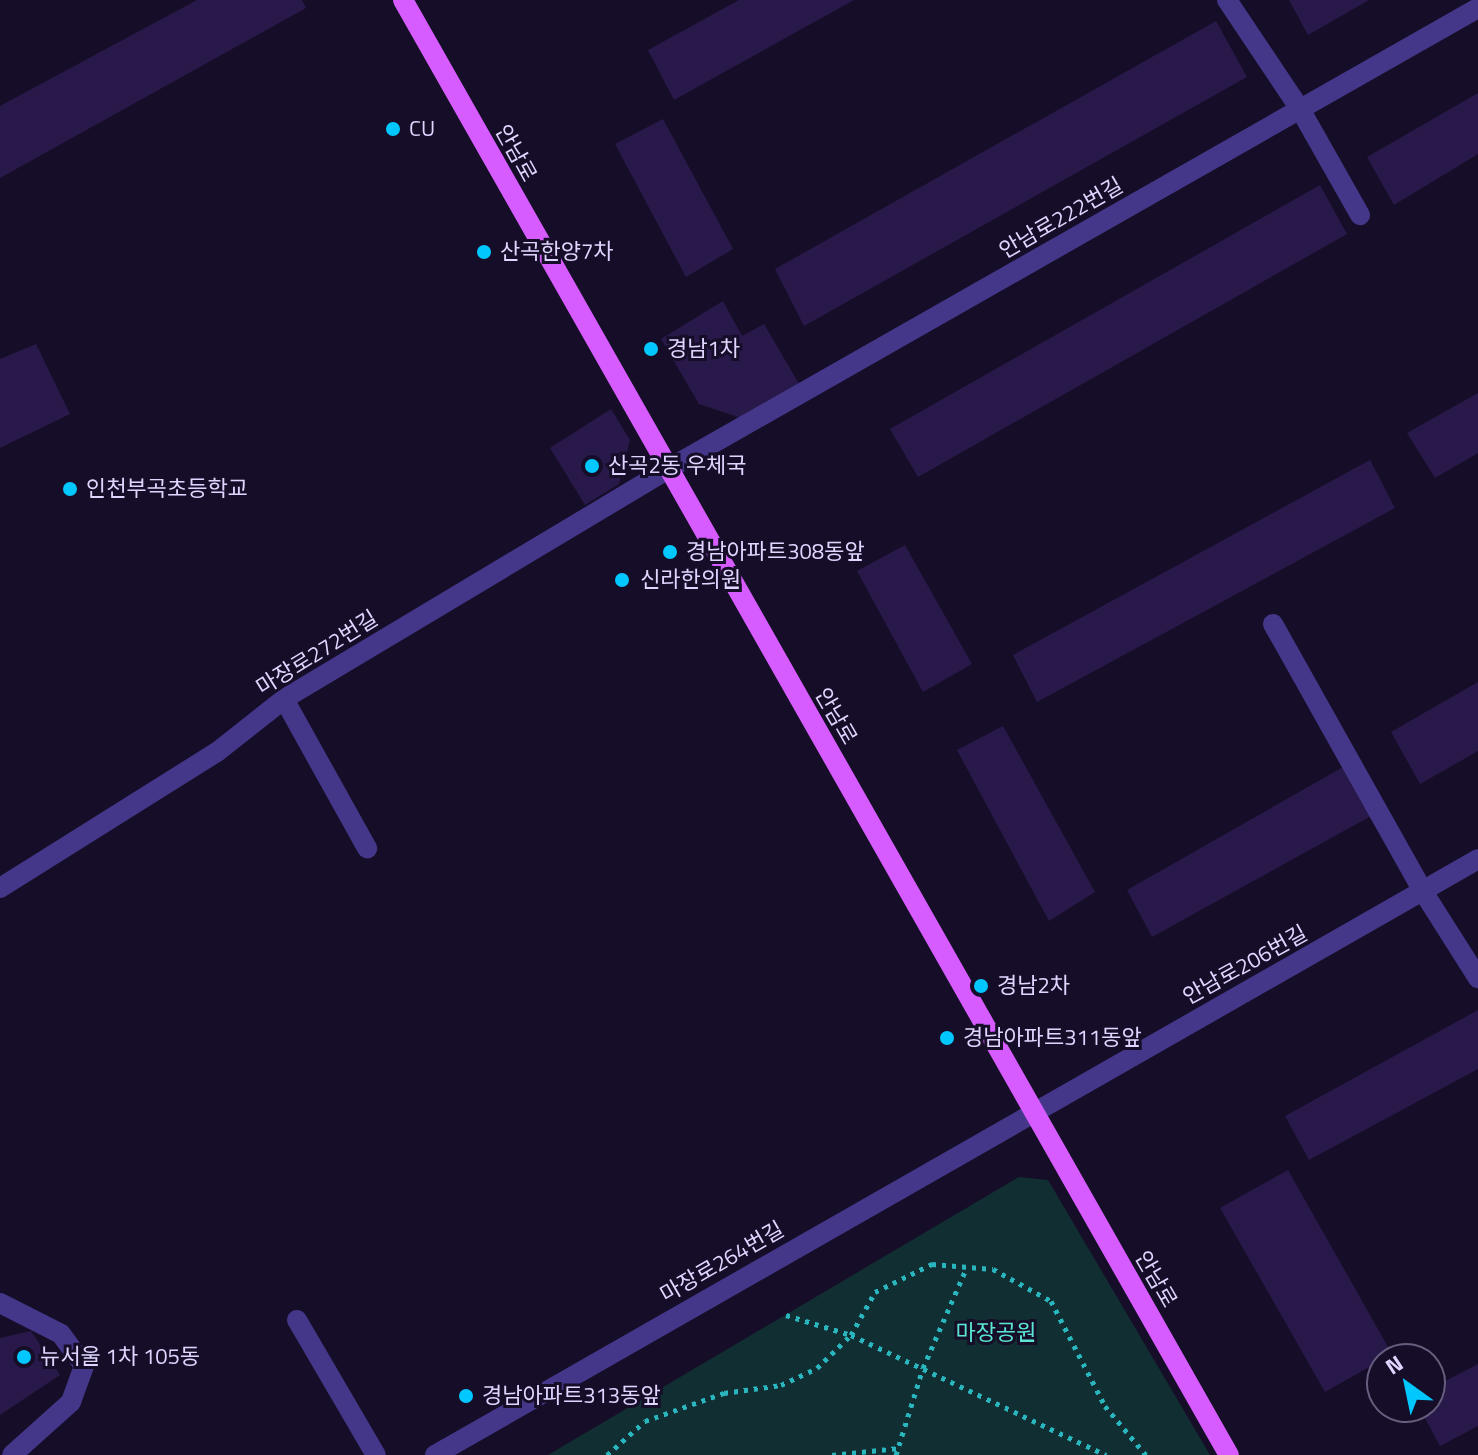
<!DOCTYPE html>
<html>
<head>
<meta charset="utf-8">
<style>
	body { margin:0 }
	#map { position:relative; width:1478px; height:1455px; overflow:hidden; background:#160e28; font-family:"Titillium Web","Noto Sans KR",sans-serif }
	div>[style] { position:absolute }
	.green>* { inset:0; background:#112f32 }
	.building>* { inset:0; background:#29194a }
	.path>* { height:5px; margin-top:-2.5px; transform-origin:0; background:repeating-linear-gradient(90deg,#2ab6bf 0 4px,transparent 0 10px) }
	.minor>* { height:20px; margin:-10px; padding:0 10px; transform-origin:10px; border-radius:10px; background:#443789 }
	.major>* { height:20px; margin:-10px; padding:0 10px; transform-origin:10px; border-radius:10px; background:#d65cff }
	.dots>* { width:22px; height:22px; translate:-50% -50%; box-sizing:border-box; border:4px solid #160e28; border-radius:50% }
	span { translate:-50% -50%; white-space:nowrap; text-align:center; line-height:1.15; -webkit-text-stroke:6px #160e28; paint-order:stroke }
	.poi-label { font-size:22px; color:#dfd5ff }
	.left { translate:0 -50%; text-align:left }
	.street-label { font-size:22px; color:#dfd5ff }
	.park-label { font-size:22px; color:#5be5d4 }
	.north { position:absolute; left:1366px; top:1343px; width:80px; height:80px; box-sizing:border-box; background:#160e28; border:2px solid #665e7e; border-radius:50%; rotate:327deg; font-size:22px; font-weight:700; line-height:32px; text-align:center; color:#dfd5ff }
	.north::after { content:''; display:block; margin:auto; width:28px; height:36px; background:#01c7ff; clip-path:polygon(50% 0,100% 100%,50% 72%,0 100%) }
</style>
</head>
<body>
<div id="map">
	<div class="green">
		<div style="clip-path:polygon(1019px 1177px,1048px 1180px,1210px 1455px,548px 1455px)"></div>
	</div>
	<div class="building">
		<div style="clip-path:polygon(197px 0,302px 0,306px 8px,0 178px,0 106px)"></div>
		<div style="clip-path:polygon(739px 0,854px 0,674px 100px,648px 50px)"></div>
		<div style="clip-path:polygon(1289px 0,1369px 0,1308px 35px)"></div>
		<div style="clip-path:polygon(1216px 21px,1247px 77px,804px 326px,775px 269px)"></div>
		<div style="clip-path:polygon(1478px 93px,1478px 154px,1394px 205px,1367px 157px)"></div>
		<div style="clip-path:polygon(663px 119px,733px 249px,686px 277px,615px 144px)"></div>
		<div style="clip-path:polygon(1320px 185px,1347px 234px,918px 477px,890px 429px)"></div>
		<div style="clip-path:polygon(723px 301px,742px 336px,764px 324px,802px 389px,747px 420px,699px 404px,661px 339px)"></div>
		<div style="clip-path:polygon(36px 344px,70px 414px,0 448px,0 359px)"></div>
		<div style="clip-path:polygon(1478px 393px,1478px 453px,1435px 478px,1407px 433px)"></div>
		<div style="clip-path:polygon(611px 409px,630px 440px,619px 484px,585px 505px,550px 448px)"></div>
		<div style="clip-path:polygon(1370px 460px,1395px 508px,1037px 702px,1013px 655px)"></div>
		<div style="clip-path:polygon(905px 545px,972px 664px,923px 692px,857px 571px)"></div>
		<div style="clip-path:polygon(1478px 682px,1478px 751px,1420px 784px,1391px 732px)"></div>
		<div style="clip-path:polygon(1003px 726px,1095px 892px,1049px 921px,957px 750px)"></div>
		<div style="clip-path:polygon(1343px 767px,1371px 816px,1152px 937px,1127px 890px)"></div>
		<div style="clip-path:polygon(1478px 1010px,1478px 1069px,1309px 1160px,1285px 1116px)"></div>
		<div style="clip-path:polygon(1288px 1170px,1392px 1354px,1325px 1392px,1220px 1208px)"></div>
		<div style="clip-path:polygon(31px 1331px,60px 1375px,0 1415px,0 1338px)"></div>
		<div style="clip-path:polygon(1478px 1364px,1478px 1426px,1440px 1446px,1419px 1407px,1430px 1407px,1430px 1389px)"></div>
	</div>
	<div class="path">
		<div style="left:786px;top:1315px;width:68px;rotate:17.1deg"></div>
		<div style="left:851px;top:1335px;width:282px;rotate:25.2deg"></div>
		<div style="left:607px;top:1455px;width:51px;rotate:-41.8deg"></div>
		<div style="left:645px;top:1421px;width:84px;rotate:-19.5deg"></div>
		<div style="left:724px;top:1393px;width:58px;rotate:-8deg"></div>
		<div style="left:781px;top:1385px;width:40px;rotate:-25deg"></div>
		<div style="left:817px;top:1368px;width:47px;rotate:-44.1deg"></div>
		<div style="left:851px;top:1335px;width:49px;rotate:-60.8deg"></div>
		<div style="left:875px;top:1292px;width:64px;rotate:-26.2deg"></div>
		<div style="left:932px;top:1264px;width:61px;rotate:4.7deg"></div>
		<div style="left:993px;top:1269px;width:66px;rotate:28.9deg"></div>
		<div style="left:1051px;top:1301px;width:118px;rotate:62.8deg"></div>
		<div style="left:1105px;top:1406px;width:64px;rotate:50.1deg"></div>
		<div style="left:832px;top:1455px;width:67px;rotate:-6deg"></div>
		<div style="left:896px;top:1455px;width:91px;rotate:-72.8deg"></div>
		<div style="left:923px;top:1368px;width:110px;rotate:-66.5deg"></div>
	</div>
	<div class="minor">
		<div style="left:1227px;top:0;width:131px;rotate:56.2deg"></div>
		<div style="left:1300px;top:109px;width:122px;rotate:60.5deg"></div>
		<div style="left:1273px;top:624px;width:308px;rotate:60.7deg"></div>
		<div style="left:1424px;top:893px;width:101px;rotate:57.6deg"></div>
		<div style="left:284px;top:699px;width:171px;rotate:60.9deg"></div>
		<div style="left:0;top:888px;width:256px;rotate:-32.1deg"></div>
		<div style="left:217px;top:752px;width:85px;rotate:-38.3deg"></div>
		<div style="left:284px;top:699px;width:448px;rotate:-30.9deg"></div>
		<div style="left:668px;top:469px;width:932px;rotate:-29.65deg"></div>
		<div style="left:0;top:1303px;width:68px;rotate:26.9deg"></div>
		<div style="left:61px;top:1334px;width:39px;rotate:54deg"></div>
		<div style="left:84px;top:1366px;width:38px;rotate:110deg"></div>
		<div style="left:71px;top:1402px;width:79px;rotate:138.1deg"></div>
		<div style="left:297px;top:1320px;width:156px;rotate:59.7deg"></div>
		<div style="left:435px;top:1455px;width:1201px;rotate:-29.74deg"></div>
	</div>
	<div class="major">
		<div style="left:403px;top:0;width:1673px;rotate:60.42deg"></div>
	</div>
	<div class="dots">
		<div style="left:393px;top:129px;background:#01c7ff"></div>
		<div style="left:484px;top:252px;background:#01c7ff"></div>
		<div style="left:651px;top:349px;background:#01c7ff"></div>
		<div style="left:592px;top:466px;background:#01c7ff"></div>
		<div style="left:70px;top:489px;background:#01c7ff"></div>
		<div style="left:670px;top:552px;background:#01c7ff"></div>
		<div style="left:622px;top:580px;background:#01c7ff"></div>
		<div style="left:981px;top:986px;background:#01c7ff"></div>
		<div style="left:947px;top:1038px;background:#01c7ff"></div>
		<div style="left:24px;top:1357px;background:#01c7ff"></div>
		<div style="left:466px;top:1396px;background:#01c7ff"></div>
	</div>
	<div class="poi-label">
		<span class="left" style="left:409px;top:129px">CU</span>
		<span class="left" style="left:500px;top:252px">산곡한양7차</span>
		<span class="left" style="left:667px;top:349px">경남1차</span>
		<span class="left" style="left:608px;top:466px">산곡2동 우체국</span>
		<span class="left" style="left:86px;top:489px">인천부곡초등학교</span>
		<span class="left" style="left:686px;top:552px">경남아파트308동앞</span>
		<span class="left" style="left:640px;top:580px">신라한의원</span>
		<span class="left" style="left:997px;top:986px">경남2차</span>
		<span class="left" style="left:963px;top:1038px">경남아파트311동앞</span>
		<span class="left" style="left:40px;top:1357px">뉴서울 1차 105동</span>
		<span class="left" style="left:482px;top:1396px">경남아파트313동앞</span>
	</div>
	<div class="street-label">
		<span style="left:516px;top:153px;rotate:61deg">안남로</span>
		<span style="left:1061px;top:218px;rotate:-30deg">안남로222번길</span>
		<span style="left:317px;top:653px;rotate:-32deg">마장로272번길</span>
		<span style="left:836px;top:716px;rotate:60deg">안남로</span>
		<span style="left:1245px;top:965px;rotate:-29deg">안남로206번길</span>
		<span style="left:722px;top:1262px;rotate:-30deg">마장로264번길</span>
		<span style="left:1156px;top:1279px;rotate:60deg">안남로</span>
	</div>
	<div class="park-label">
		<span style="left:996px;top:1333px">마장공원</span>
	</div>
	<div class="north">N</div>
</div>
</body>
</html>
